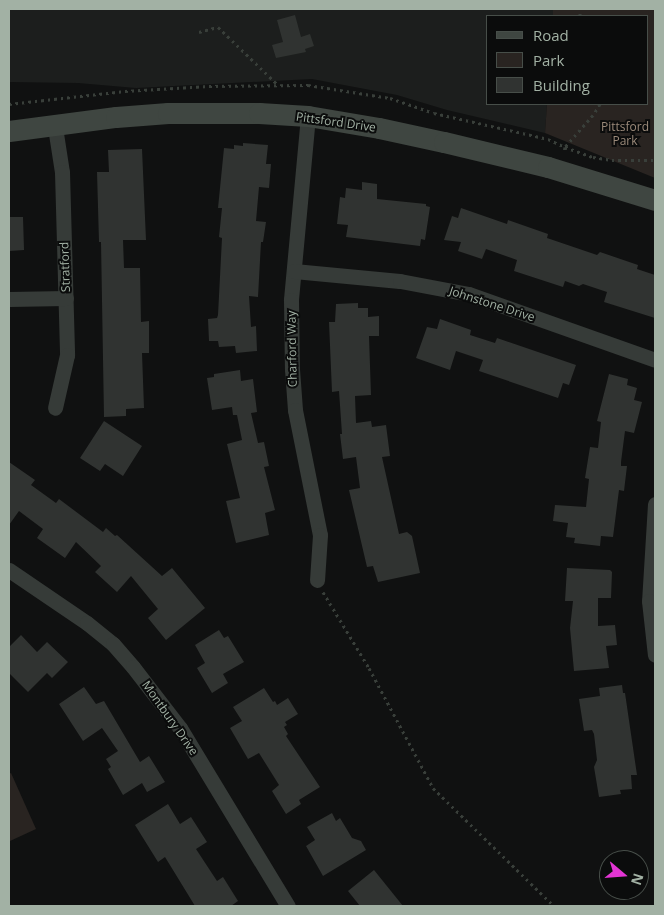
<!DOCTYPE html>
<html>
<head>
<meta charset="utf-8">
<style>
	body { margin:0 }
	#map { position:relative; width:664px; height:915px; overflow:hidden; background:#101111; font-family:"Open Sans",sans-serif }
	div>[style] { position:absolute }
	.built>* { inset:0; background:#1c1e1d }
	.green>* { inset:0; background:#292421 }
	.building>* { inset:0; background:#303331 }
	.path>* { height:3px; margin-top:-1.5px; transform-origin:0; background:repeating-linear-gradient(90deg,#393f3a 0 2.5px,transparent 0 6.5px) }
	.street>* { height:15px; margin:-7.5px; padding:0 7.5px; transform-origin:7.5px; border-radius:7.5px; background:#363b38 }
	.secondary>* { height:21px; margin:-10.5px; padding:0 10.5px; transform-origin:10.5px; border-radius:10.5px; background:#3f4641 }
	span { translate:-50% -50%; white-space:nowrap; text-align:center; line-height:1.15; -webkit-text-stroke:4px #0b0c0c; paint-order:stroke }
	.street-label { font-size:12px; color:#a2b1a4 }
	.park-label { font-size:12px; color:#9b8a7a }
	.frame { position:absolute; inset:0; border:10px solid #a2b1a4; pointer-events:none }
	.legend { position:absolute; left:486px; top:15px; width:162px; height:90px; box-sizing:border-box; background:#0b0c0c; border:1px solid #474e49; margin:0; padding:6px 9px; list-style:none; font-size:15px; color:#a2b1a4 }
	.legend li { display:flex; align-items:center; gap:10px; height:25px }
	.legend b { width:25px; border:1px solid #474e49 }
	.north { position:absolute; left:599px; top:850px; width:50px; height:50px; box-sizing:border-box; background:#0b0c0c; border:1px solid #474e49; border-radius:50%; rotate:108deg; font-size:14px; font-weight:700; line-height:20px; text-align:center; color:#a2b1a4 }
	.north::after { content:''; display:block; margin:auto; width:18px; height:22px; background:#e435d5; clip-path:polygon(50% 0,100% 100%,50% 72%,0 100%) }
</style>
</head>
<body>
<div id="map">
	<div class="built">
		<div style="clip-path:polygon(9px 9px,553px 9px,553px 16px,488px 16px,488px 104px,547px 104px,545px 133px,447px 110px,397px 95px,312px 79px,136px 88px,78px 83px,9px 82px)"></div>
	</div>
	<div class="green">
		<div style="clip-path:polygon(553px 9px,655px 9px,655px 178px,545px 133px,547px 104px,648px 104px,648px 16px,553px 16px)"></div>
		<div style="clip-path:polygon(11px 773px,36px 829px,10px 841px,9px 774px)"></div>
	</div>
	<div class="building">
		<div style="clip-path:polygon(295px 15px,301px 37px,310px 34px,314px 46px,305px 49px,306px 52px,276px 58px,272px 45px,283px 42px,277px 20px)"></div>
		<div style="clip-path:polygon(243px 143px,268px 145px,266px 164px,271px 164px,269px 188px,259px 187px,256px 221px,266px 222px,263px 242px,261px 242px,258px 297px,249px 296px,251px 327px,256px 326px,257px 351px,236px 353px,235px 346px,219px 347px,218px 341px,209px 341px,208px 319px,217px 318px,218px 315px,222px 238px,219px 237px,222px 208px,218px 208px,224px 148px,234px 149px,234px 145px,243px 146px)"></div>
		<div style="clip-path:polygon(142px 149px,146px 240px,123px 240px,124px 268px,140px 268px,141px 322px,149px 321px,149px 353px,142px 353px,144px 408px,126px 409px,126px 416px,104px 417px,101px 242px,99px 242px,97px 172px,109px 172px,108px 150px)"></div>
		<div style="clip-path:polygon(362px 182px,377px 184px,377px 199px,426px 204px,426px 206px,430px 207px,425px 240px,421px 239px,420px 246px,346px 237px,348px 225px,337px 224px,340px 197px,345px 198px,346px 188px,362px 190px)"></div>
		<div style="clip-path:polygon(461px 208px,507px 224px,508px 220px,548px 234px,547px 238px,597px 255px,600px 252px,638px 265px,637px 269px,655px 275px,655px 318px,604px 302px,607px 292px,583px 284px,579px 286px,565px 281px,563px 287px,514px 271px,517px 260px,486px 249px,482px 259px,458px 251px,461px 242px,444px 240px,452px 216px,458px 218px)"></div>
		<div style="clip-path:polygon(9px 217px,23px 217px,24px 250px,9px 251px)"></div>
		<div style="clip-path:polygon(358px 303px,358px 308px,368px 308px,368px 317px,379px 316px,379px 336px,369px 336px,371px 395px,355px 396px,356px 423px,371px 421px,372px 427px,386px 425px,390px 456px,382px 457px,399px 534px,407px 532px,412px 536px,420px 573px,378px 582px,373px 566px,367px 567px,349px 490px,360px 488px,356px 457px,343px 459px,340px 434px,342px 434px,339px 391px,332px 392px,329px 322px,335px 322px,336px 304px)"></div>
		<div style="clip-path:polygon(440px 319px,471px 330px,470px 335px,495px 343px,497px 338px,576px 365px,569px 385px,563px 383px,558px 398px,479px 371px,483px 360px,456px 351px,450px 370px,416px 358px,427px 327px,437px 329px)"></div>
		<div style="clip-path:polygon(240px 370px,241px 381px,253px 379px,257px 412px,251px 413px,258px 443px,264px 442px,269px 466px,264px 467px,275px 510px,265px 513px,269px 535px,236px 543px,226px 501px,240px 498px,227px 444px,242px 440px,237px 415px,233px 415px,232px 407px,212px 410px,207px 378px,214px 377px,214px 374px)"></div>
		<div style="clip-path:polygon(609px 374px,628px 379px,627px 385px,637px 388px,634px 400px,642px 402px,634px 433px,625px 431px,621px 462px,621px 466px,627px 466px,624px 491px,619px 490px,613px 537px,601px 536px,600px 546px,574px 543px,575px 538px,566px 537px,568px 523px,553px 521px,555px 505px,586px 507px,589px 479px,585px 478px,590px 447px,598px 448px,601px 422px,597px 421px)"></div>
		<div style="clip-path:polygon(104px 421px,142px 446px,123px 476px,105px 464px,100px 471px,80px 458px)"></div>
		<div style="clip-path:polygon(9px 462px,35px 480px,31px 485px,56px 503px,59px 499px,103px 532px,106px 528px,115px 536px,117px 535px,162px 576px,172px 568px,205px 608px,166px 640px,148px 618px,158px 609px,131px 576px,117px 592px,95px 572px,101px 566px,76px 542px,65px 558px,37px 538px,43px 529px,19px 511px,9px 525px)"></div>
		<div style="clip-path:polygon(567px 568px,610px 570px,612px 572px,611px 598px,598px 598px,598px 626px,615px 625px,617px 645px,606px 646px,609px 668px,574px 671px,570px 628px,573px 601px,565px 601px)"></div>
		<div style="clip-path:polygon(219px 630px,224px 638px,228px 636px,244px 662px,223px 674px,228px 683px,212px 693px,197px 668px,205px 663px,195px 645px)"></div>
		<div style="clip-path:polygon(21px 635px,37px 652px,47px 642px,68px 662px,52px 678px,47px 673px,28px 692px,9px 673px,9px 647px)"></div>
		<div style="clip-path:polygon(622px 685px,623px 693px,625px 693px,637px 775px,631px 775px,632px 789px,620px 790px,621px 794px,599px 797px,594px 767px,597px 760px,594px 734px,592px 730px,584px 731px,579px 699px,600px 696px,599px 688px)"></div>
		<div style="clip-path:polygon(84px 687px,96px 704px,104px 701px,140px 762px,149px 756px,165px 782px,147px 792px,142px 783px,123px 795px,108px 769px,111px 767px,106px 759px,118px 751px,102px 728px,83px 741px,59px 704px)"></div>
		<div style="clip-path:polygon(264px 688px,273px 702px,275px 701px,277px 705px,288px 698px,298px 714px,285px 722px,287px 725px,284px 727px,288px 734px,286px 736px,320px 787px,299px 800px,301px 804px,286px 814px,272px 791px,279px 785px,259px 753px,248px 759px,230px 728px,242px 721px,233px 707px)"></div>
		<div style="clip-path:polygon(168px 804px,180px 824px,191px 817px,207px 842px,196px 849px,217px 881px,223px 877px,238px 901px,231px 906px,195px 906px,165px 857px,158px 862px,135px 825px)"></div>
		<div style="clip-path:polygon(332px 813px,336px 821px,340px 818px,352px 838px,361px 841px,366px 850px,323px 876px,306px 846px,315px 840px,307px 827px)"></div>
		<div style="clip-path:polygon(374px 870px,403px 906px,360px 906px,348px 891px)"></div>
	</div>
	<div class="path">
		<div style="left:580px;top:16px;width:7px;rotate:-90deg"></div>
		<div style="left:199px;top:32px;width:20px;rotate:-15deg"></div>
		<div style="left:218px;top:27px;width:83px;rotate:44deg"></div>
		<div style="left:9px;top:104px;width:117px;rotate:-6.4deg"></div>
		<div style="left:125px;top:91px;width:84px;rotate:-3.4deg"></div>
		<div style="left:209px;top:86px;width:99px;rotate:-0.6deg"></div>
		<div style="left:308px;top:85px;width:83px;rotate:9deg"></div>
		<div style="left:390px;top:98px;width:46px;rotate:18.8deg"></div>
		<div style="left:434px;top:113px;width:117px;rotate:12.8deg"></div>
		<div style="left:548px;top:139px;width:19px;rotate:25deg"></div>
		<div style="left:565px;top:147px;width:6px;rotate:99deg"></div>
		<div style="left:600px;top:104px;width:13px;rotate:122deg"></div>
		<div style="left:593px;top:115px;width:43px;rotate:131.2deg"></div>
		<div style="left:565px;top:147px;width:30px;rotate:20deg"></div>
		<div style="left:593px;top:157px;width:19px;rotate:9deg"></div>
		<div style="left:612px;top:160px;width:43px"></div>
		<div style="left:323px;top:592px;width:89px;rotate:58.8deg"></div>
		<div style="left:369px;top:668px;width:136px;rotate:61.9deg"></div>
		<div style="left:433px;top:788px;width:169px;rotate:44.3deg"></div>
	</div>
	<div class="street">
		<div style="left:308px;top:116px;width:185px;rotate:95.3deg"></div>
		<div style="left:291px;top:300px;width:69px;rotate:89.2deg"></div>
		<div style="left:292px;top:369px;width:41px;rotate:85.8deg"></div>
		<div style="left:295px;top:410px;width:127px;rotate:78.7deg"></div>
		<div style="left:320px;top:535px;width:45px;rotate:93.8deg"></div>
		<div style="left:55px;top:127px;width:46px;rotate:81.2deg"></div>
		<div style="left:62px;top:172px;width:183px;rotate:88.4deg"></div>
		<div style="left:67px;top:355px;width:54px;rotate:102.8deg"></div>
		<div style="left:294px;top:271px;width:106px;rotate:5.4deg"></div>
		<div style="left:400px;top:281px;width:70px;rotate:10.7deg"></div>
		<div style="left:469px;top:294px;width:197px;rotate:19.5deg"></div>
		<div style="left:9px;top:299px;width:57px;rotate:-1deg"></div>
		<div style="left:655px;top:504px;width:97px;rotate:93.5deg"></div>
		<div style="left:649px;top:601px;width:54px;rotate:83.7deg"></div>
		<div style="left:9px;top:570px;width:94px;rotate:34.2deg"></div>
		<div style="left:87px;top:623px;width:33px;rotate:39deg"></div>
		<div style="left:113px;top:644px;width:30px;rotate:49deg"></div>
		<div style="left:133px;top:667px;width:77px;rotate:52.4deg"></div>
		<div style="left:180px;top:728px;width:208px;rotate:58.8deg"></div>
	</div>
	<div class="secondary">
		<div style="left:9px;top:131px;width:108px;rotate:-7.5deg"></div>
		<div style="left:116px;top:117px;width:52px;rotate:-4.4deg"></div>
		<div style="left:168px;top:113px;width:91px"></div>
		<div style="left:259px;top:113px;width:49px;rotate:3.5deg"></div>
		<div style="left:308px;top:116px;width:72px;rotate:9.6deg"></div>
		<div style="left:379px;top:128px;width:66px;rotate:12.2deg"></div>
		<div style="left:444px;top:142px;width:107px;rotate:13.5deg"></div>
		<div style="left:548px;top:167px;width:112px;rotate:17.1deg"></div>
	</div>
	<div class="street-label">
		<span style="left:336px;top:122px;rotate:8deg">Pittsford Drive</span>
		<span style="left:65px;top:267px;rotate:-92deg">Stratford</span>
		<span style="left:492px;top:304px;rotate:18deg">Johnstone Drive</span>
		<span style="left:292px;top:349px;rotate:-91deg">Charford Way</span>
		<span style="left:170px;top:718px;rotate:55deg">Montbury Drive</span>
	</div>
	<div class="park-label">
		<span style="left:625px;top:134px">Pittsford<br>Park</span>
	</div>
	<div class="frame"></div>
	<ul class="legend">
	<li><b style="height:6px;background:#3f4641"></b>Road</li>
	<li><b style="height:14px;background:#292421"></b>Park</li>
	<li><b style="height:14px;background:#303331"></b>Building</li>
	</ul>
	<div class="north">N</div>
</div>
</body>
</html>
